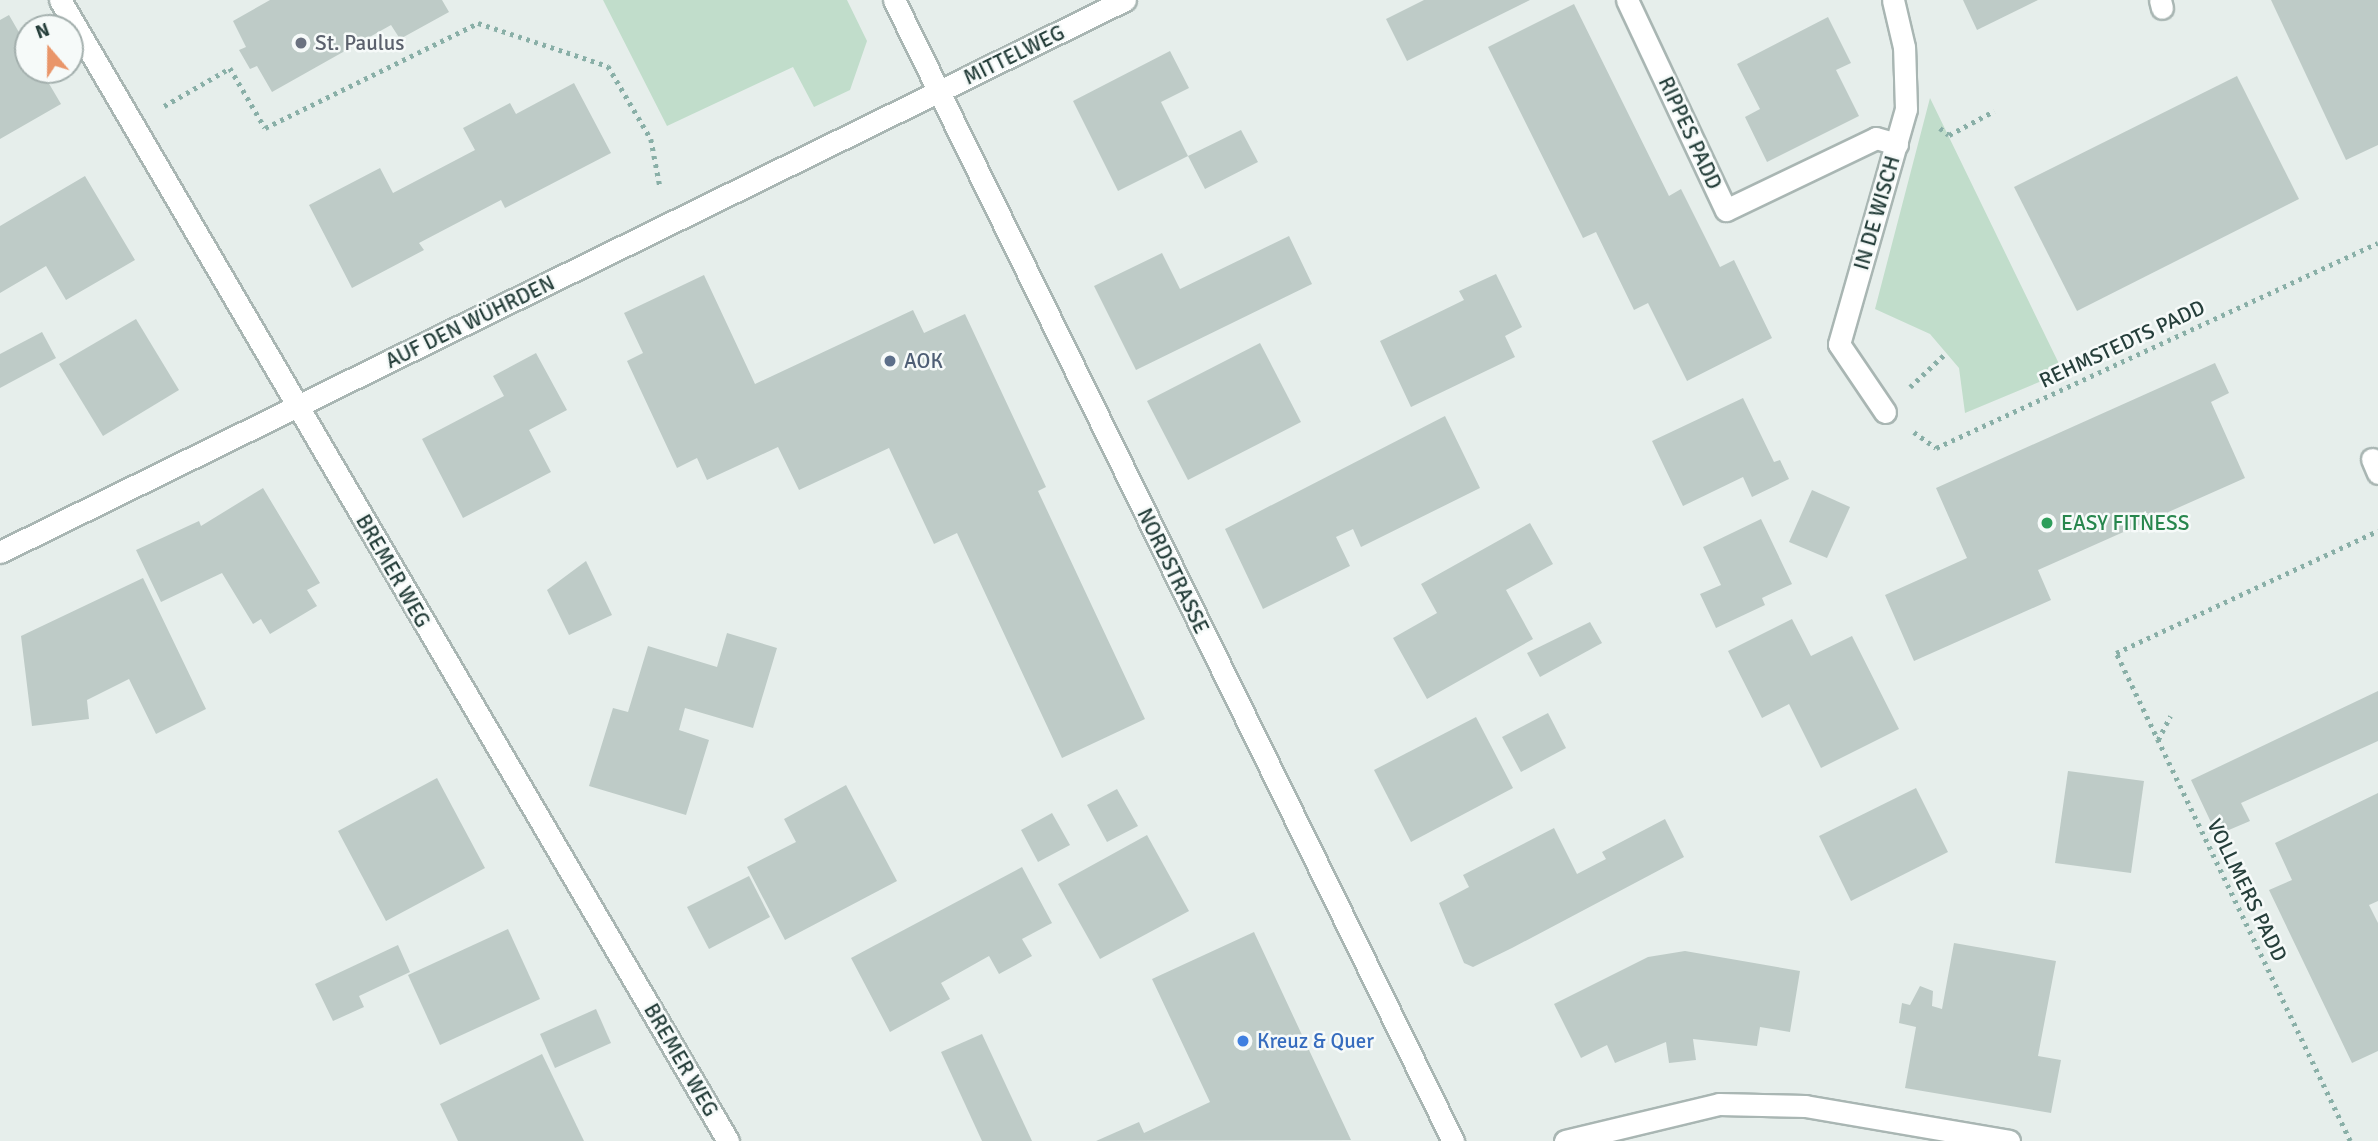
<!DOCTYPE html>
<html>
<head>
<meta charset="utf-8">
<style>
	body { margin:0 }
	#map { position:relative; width:2378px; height:1141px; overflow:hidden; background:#e6eeeb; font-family:Signika,sans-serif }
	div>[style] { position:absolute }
	.green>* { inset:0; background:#c1ddcb }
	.building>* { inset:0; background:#becbc7 }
	.path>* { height:4.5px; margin-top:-2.25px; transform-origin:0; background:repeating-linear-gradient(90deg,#89afa7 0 3.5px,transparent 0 8.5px) }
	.roads { filter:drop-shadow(2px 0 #a9b6b3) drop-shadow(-2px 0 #a9b6b3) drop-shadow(0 2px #a9b6b3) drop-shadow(0 -2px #a9b6b3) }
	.service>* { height:21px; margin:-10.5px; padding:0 10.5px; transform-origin:10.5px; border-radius:10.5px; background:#fff }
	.minor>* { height:21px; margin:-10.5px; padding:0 10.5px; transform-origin:10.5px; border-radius:10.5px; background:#fff }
	.dots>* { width:19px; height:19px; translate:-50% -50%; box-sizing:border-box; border:4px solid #f6faf9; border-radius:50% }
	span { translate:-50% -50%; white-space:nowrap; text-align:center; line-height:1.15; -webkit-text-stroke:5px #f6faf9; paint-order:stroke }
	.worship-label { font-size:21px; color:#5b616d }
	.left { translate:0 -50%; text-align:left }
	.street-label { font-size:21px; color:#263f3b }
	.service-label { font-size:21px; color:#4e5e75 }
	.leisure-label { font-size:21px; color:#27864d }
	.shop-label { font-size:21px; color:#366cbe }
	.north { position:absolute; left:14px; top:14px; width:70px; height:70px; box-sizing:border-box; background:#f6faf9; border:2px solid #a3afad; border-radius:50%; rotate:340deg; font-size:19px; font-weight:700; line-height:28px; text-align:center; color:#263f3b }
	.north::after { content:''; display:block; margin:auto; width:24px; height:32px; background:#e99569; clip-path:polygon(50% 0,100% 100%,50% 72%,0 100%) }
</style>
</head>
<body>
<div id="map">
	<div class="green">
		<div style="clip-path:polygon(603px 0,847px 0,867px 41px,850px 90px,814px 107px,793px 67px,667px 126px)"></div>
		<div style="clip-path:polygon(1930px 98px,2063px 372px,1965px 413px,1959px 368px,1930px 334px,1875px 309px)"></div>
	</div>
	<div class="building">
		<div style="clip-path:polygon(270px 0,442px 0,449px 12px,400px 39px,391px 25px,272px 92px,257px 66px,250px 69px,239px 50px,246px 47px,233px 21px)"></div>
		<div style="clip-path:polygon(1424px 0,1530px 0,1407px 61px,1386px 19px)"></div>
		<div style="clip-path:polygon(1963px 0,2038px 0,1977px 30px)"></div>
		<div style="clip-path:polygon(2271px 0,2378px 0,2378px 145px,2346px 160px)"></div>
		<div style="clip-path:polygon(1574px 4px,1669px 196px,1681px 189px,1720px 267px,1734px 260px,1772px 338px,1687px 381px,1648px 303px,1634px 310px,1596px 232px,1583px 238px,1488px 47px)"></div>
		<div style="clip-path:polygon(9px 15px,28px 48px,28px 70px,41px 70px,61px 104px,0 139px,0 20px)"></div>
		<div style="clip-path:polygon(1828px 17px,1851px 63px,1836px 70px,1859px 116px,1767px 162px,1745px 117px,1760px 109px,1737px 64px)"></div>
		<div style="clip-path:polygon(1170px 51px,1189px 88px,1161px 102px,1188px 156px,1241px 130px,1258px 162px,1205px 189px,1188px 156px,1118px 191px,1073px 101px)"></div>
		<div style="clip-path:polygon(2237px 76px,2299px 199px,2077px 311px,2014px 187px)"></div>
		<div style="clip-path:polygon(574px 83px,611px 153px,505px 208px,501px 200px,419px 243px,424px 250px,352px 288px,309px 205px,380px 168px,393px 193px,475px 150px,463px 128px,510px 103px,516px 114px)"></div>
		<div style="clip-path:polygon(85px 176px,135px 260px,66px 300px,46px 266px,0 293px,0 226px)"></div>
		<div style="clip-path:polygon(1289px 236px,1312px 284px,1136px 370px,1094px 286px,1162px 253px,1180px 289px)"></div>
		<div style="clip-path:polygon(1496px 274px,1522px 327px,1505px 336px,1515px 357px,1411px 407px,1380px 341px,1464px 300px,1459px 291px)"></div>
		<div style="clip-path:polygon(704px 275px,755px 384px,913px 310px,924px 333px,965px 314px,1046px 487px,1038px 491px,1145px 719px,1062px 758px,957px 533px,934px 544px,889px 448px,799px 490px,778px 447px,707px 480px,697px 458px,677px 468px,627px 361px,643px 353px,624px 313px)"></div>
		<div style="clip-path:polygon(136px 319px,179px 390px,103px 436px,59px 364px)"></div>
		<div style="clip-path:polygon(42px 332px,56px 358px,0 388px,0 354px)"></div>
		<div style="clip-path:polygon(1260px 343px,1301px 422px,1188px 480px,1147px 401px)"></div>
		<div style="clip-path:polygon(536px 353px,567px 410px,529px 430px,551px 472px,463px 518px,422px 439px,504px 396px,493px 376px)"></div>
		<div style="clip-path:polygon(2215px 363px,2229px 393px,2211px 402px,2245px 478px,2038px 570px,2051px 600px,1914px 661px,1885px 595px,1967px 558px,1936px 488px)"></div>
		<div style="clip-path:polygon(1743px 398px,1774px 462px,1780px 460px,1789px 479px,1752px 497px,1743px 477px,1683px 506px,1652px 441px)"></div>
		<div style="clip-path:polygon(1445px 416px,1480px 488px,1361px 547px,1353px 529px,1336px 537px,1350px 566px,1263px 609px,1225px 529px)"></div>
		<div style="clip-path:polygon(263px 488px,320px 583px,307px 590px,317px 606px,270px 634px,261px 619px,253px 624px,222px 573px,161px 602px,136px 550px,199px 521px,201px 526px)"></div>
		<div style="clip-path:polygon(1812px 490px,1850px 507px,1827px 558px,1789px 542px)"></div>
		<div style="clip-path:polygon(1761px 519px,1792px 584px,1762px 598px,1765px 605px,1716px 628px,1700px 594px,1721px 585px,1703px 547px)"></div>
		<div style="clip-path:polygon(1530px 523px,1553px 564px,1506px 590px,1533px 639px,1427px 699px,1393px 638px,1437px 613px,1421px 584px)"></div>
		<div style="clip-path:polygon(586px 561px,612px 615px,569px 635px,547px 590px)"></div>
		<div style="clip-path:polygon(143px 578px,206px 709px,156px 734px,129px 679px,87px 700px,89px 719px,32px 726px,21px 636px)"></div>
		<div style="clip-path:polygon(1792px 619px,1811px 656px,1852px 636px,1899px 729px,1821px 768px,1789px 704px,1762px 718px,1728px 651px)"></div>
		<div style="clip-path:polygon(1590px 622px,1602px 643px,1540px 677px,1527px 653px)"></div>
		<div style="clip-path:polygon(727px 633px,777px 648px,753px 728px,685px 708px,679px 730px,709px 740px,686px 815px,589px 786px,613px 708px,628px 712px,648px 646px,717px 667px)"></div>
		<div style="clip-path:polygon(2378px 691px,2378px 741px,2241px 803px,2250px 821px,2217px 835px,2191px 780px)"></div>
		<div style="clip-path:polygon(1548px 713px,1566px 748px,1521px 772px,1502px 737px)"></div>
		<div style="clip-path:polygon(1476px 717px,1513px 788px,1411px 842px,1374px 770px)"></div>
		<div style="clip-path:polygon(2068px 771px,2144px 781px,2131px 873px,2055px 863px)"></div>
		<div style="clip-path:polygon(437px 778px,485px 868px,386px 921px,338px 831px)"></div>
		<div style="clip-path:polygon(846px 785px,897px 881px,785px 940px,747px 867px,796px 842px,784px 819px)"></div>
		<div style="clip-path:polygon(1916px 788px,1948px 852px,1851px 901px,1819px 836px)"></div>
		<div style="clip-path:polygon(1117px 789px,1138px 826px,1107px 842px,1087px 805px)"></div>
		<div style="clip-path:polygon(2378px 793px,2378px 901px,2369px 905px,2378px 923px,2378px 1051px,2352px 1063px,2269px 890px,2292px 880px,2275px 843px)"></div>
		<div style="clip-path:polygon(1052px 813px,1070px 845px,1038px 862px,1021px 830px)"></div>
		<div style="clip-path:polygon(1665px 819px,1684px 857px,1512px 948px,1473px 967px,1464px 963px,1439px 903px,1469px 887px,1463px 875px,1554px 828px,1577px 874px,1606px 859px,1602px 852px)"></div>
		<div style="clip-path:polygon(1147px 835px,1189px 911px,1100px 959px,1058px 884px)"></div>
		<div style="clip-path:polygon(1022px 867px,1052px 923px,1022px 939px,1032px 956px,999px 974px,989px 956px,941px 983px,950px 999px,890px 1032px,851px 958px)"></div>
		<div style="clip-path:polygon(749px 876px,770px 917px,709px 949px,687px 907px)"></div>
		<div style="clip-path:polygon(508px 929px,540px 999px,440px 1045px,408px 975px)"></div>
		<div style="clip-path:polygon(1254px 932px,1351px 1140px,1096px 1141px,1139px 1122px,1144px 1133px,1210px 1102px,1152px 979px)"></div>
		<div style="clip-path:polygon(1954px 943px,2056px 961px,2038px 1056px,2061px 1060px,2051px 1113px,1905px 1088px,1916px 1027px,1899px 1023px,1902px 1003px,1910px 1005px,1920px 986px,1933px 991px,1932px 1006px,1942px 1009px)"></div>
		<div style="clip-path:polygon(398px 945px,410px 972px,359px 996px,364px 1007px,333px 1021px,315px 984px)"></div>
		<div style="clip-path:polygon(1685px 951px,1800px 971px,1790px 1032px,1760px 1027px,1757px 1046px,1693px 1039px,1696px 1060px,1669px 1063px,1666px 1042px,1615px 1063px,1607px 1045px,1581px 1058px,1554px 1004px,1648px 957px)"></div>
		<div style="clip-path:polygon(596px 1009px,611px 1043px,555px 1068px,540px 1034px)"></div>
		<div style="clip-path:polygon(982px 1034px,1032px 1141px,982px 1141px,941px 1052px)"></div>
		<div style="clip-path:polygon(542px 1054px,584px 1141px,458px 1141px,440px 1104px)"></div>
	</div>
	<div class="path">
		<div style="left:164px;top:106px;width:76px;rotate:-29.9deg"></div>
		<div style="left:230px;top:68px;width:69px;rotate:59.7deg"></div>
		<div style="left:265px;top:128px;width:237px;rotate:-26.2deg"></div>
		<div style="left:478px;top:23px;width:137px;rotate:18.3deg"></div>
		<div style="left:608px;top:66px;width:85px;rotate:59.5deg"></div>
		<div style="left:651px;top:139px;width:48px;rotate:79.2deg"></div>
		<div style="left:1940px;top:128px;width:11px;rotate:38deg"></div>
		<div style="left:1949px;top:135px;width:51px;rotate:-28.1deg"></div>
		<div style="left:1910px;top:387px;width:50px;rotate:-43.4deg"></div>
		<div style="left:1914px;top:432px;width:27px;rotate:36deg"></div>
		<div style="left:1936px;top:448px;width:487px;rotate:-24.9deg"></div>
		<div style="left:2158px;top:740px;width:27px;rotate:-63deg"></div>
		<div style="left:2350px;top:1141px;width:541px;rotate:-115.62deg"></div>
		<div style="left:2116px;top:653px;width:289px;rotate:-25deg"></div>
	</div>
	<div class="roads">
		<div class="service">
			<div style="left:2372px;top:459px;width:15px;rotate:67deg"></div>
		</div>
		<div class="minor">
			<div style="left:60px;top:0;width:1322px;rotate:59.65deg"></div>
			<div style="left:894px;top:0;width:1271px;rotate:63.9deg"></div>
			<div style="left:1627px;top:0;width:232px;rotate:64.8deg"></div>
			<div style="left:1726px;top:210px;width:166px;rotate:-25.6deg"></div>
			<div style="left:1876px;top:138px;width:22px;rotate:16deg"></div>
			<div style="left:2160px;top:0;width:8px;rotate:76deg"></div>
			<div style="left:1885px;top:412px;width:82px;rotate:-124.1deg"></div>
			<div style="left:1839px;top:344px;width:244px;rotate:-74.1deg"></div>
			<div style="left:1906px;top:109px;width:62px;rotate:-91.8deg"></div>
			<div style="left:1904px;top:47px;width:48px;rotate:-103.2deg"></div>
			<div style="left:0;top:552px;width:1253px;rotate:-26.14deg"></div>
			<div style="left:1565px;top:1141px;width:158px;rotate:-13.5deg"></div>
			<div style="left:1719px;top:1104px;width:86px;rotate:1.3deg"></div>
			<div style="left:1805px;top:1106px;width:207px;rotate:9.7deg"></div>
		</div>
	</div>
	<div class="dots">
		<div style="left:301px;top:43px;background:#6b7280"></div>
		<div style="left:890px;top:361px;background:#5c6f8a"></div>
		<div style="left:2047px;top:523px;background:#2e9e5b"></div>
		<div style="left:1243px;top:1041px;background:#3f7fe0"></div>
	</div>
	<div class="worship-label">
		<span class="left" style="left:315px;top:43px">St. Paulus</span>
	</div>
	<div class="street-label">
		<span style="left:1014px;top:55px;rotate:-26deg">MITTELWEG</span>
		<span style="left:1690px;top:133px;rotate:65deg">RIPPES PADD</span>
		<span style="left:1877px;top:213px;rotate:-74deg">IN DE WISCH</span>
		<span style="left:470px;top:322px;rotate:-26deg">AUF DEN WÜHRDEN</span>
		<span style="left:2122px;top:344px;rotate:-25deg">REHMSTEDTS PADD</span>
		<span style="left:393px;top:571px;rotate:60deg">BREMER WEG</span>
		<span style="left:1173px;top:571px;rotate:64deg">NORDSTRASSE</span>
		<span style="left:2247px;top:890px;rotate:64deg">VOLLMERS PADD</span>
		<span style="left:681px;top:1060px;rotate:60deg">BREMER WEG</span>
	</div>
	<div class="service-label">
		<span class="left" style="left:904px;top:361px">AOK</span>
	</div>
	<div class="leisure-label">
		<span class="left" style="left:2061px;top:523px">EASY FITNESS</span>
	</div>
	<div class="shop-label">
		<span class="left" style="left:1257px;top:1041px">Kreuz &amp; Quer</span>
	</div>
	<div class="north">N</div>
</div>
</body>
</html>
